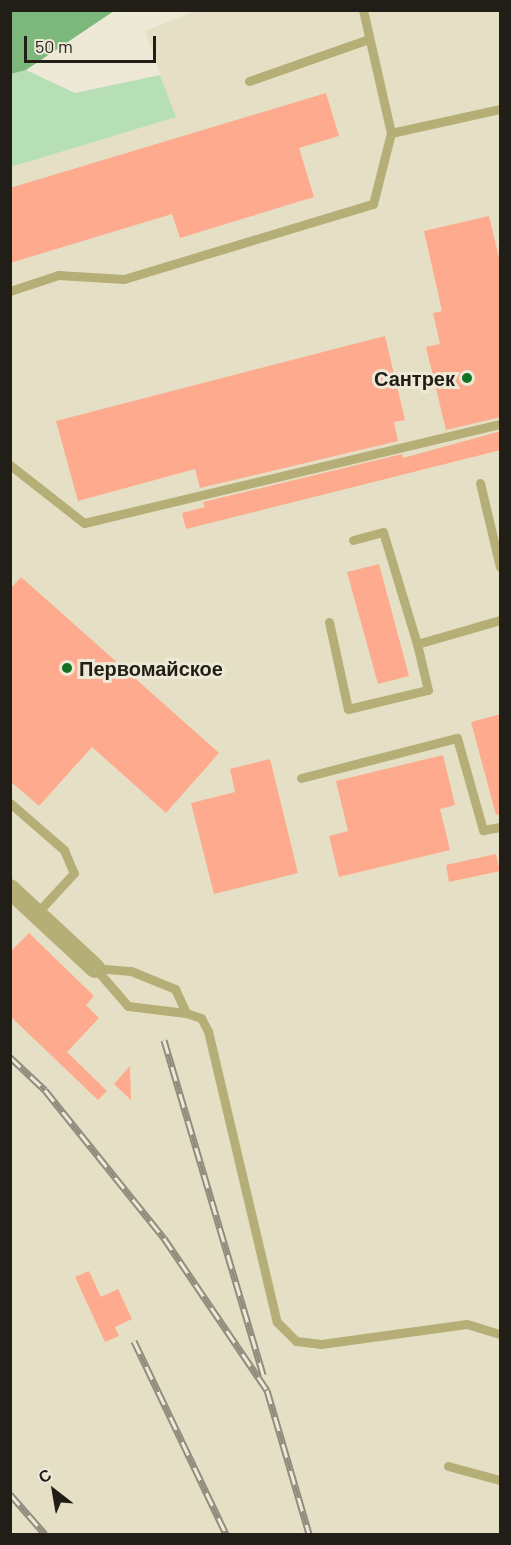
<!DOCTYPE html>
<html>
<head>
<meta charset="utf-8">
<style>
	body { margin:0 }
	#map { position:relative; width:511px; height:1545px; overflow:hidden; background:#ede9d6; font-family:Barlow,sans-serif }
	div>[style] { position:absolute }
	.built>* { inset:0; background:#e5e0c5 }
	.green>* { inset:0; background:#b7dfb6 }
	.forest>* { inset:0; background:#7cb77b }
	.building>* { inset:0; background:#fdaa8e }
	.lane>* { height:9px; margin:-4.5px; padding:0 4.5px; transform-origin:4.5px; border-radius:4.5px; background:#b5af77 }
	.street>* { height:20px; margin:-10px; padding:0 10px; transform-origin:10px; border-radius:10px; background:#b5af77 }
	.rail>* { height:7px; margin-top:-3.5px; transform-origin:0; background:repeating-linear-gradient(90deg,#ede9d6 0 14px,#908d7f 0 28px); box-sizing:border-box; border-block:2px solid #908d7f }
	.dots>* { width:16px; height:16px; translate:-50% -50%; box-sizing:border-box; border:3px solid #ede9d6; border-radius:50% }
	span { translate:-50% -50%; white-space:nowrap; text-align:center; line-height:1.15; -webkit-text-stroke:6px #ede9d6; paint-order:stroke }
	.poi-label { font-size:20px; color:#201e17; font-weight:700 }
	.right { translate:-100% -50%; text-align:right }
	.left { translate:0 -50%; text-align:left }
	.frame { position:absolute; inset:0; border:12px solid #201e17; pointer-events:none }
	.north { position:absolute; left:24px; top:1461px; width:60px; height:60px; -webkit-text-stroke:4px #ede9d6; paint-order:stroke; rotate:329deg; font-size:16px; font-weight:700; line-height:24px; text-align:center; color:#201e17 }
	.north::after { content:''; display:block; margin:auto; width:21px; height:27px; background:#201e17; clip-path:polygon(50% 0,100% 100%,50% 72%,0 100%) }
	.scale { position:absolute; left:24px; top:36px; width:132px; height:27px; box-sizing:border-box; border:3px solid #201e17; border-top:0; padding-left:8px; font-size:18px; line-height:21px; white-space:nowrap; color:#201e17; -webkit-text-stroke:4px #ede9d6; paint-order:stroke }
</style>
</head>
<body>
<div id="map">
	<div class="built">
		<div style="clip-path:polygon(196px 11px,500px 11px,500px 1534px,11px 1534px,11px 167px,175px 117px,145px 31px)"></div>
	</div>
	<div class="green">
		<div style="clip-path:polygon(26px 70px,75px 93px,160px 75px,176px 117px,11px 167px,11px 74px)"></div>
	</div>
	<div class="forest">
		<div style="clip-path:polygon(11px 10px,114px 10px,114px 11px,26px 70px,11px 74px)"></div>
	</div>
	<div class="building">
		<div style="clip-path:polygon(326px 93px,339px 136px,299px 148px,314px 197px,180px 238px,172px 214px,10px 263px,10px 188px)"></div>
		<div style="clip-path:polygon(489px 216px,501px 266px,501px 417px,446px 430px,426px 347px,440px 344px,433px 313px,442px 311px,424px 231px)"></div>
		<div style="clip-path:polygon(385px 336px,405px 420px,394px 422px,398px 441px,200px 488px,195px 469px,78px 501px,56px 421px)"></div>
		<div style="clip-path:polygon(501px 431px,501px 450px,186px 529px,182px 513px,205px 507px,203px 502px,402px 454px,403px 458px)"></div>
		<div style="clip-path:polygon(379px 564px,409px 676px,378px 684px,347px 572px)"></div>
		<div style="clip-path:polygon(21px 577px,219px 753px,166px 813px,92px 747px,39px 806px,10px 781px,10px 589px)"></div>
		<div style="clip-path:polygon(501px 714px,501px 814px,496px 815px,471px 722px)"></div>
		<div style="clip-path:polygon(443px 755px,455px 805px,440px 809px,450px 850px,339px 877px,329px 836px,348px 831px,336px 781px)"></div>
		<div style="clip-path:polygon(270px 759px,298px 873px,214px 894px,191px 803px,235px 792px,230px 769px)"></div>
		<div style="clip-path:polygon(496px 854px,500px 871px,449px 882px,446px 865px)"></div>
		<div style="clip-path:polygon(29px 933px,94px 996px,86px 1005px,99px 1018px,67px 1052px,107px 1091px,98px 1100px,10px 1016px,10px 952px)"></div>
		<div style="clip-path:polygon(130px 1066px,131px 1100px,114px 1084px)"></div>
		<div style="clip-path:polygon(89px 1271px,101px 1297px,118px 1289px,132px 1319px,115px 1327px,119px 1336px,105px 1342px,75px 1277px)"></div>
	</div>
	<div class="lane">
		<div style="left:249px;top:81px;width:127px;rotate:-19.3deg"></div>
		<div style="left:391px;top:133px;width:112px;rotate:-12.4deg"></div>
		<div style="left:10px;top:291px;width:51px;rotate:-18.4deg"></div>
		<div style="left:58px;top:275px;width:66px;rotate:3.5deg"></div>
		<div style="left:124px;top:279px;width:260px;rotate:-16.8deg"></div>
		<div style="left:373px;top:204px;width:73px;rotate:-75.8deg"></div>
		<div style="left:391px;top:133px;width:126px;rotate:-102.8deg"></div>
		<div style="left:10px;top:465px;width:94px;rotate:38.1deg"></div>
		<div style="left:84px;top:523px;width:428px;rotate:-13.4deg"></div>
		<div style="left:480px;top:483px;width:86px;rotate:76.6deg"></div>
		<div style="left:353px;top:540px;width:31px;rotate:-15deg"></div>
		<div style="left:383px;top:532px;width:117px;rotate:73.1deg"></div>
		<div style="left:417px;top:644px;width:86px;rotate:-16.1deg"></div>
		<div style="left:329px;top:622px;width:89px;rotate:77.7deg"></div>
		<div style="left:348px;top:709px;width:82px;rotate:-13.4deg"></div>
		<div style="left:428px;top:690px;width:47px;rotate:-103.4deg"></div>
		<div style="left:301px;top:778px;width:161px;rotate:-14.4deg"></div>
		<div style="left:457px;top:738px;width:96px;rotate:74.2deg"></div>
		<div style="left:483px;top:830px;width:17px;rotate:-10deg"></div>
		<div style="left:10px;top:803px;width:72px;rotate:41deg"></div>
		<div style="left:64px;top:850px;width:25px;rotate:67deg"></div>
		<div style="left:74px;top:873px;width:56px;rotate:132.8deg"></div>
		<div style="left:95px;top:968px;width:50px;rotate:49deg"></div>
		<div style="left:128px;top:1006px;width:58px;rotate:6.9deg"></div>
		<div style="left:186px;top:1013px;width:16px;rotate:18deg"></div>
		<div style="left:201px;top:1018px;width:15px;rotate:62deg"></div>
		<div style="left:208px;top:1031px;width:299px;rotate:76.7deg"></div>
		<div style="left:277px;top:1322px;width:27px;rotate:45deg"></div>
		<div style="left:296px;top:1341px;width:25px;rotate:7deg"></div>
		<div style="left:321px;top:1344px;width:147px;rotate:-7.8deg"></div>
		<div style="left:467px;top:1324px;width:34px;rotate:17deg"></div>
		<div style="left:95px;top:968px;width:36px;rotate:5deg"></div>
		<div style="left:131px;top:971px;width:48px;rotate:22.2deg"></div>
		<div style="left:175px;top:989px;width:26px;rotate:65deg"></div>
		<div style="left:448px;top:1466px;width:54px;rotate:15.1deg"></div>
	</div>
	<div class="street">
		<div style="left:10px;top:889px;width:116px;rotate:42.9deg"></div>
	</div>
	<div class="rail">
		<div style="left:164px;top:1040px;width:349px;rotate:73.5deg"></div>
		<div style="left:10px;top:1057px;width:48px;rotate:43.3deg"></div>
		<div style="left:45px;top:1090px;width:190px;rotate:51.2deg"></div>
		<div style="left:164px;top:1238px;width:184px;rotate:55.9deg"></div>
		<div style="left:267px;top:1390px;width:150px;rotate:73.7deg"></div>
		<div style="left:134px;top:1341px;width:214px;rotate:64.5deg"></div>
		<div style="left:10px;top:1494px;width:53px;rotate:48.8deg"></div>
	</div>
	<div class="dots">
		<div style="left:467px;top:378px;background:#127221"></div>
		<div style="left:67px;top:668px;background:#127221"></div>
	</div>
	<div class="poi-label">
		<span class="right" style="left:455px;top:378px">Сантрек</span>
		<span class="left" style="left:79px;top:668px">Первомайское</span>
	</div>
	<div class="frame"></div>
	<div class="north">С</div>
	<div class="scale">50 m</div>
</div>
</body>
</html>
